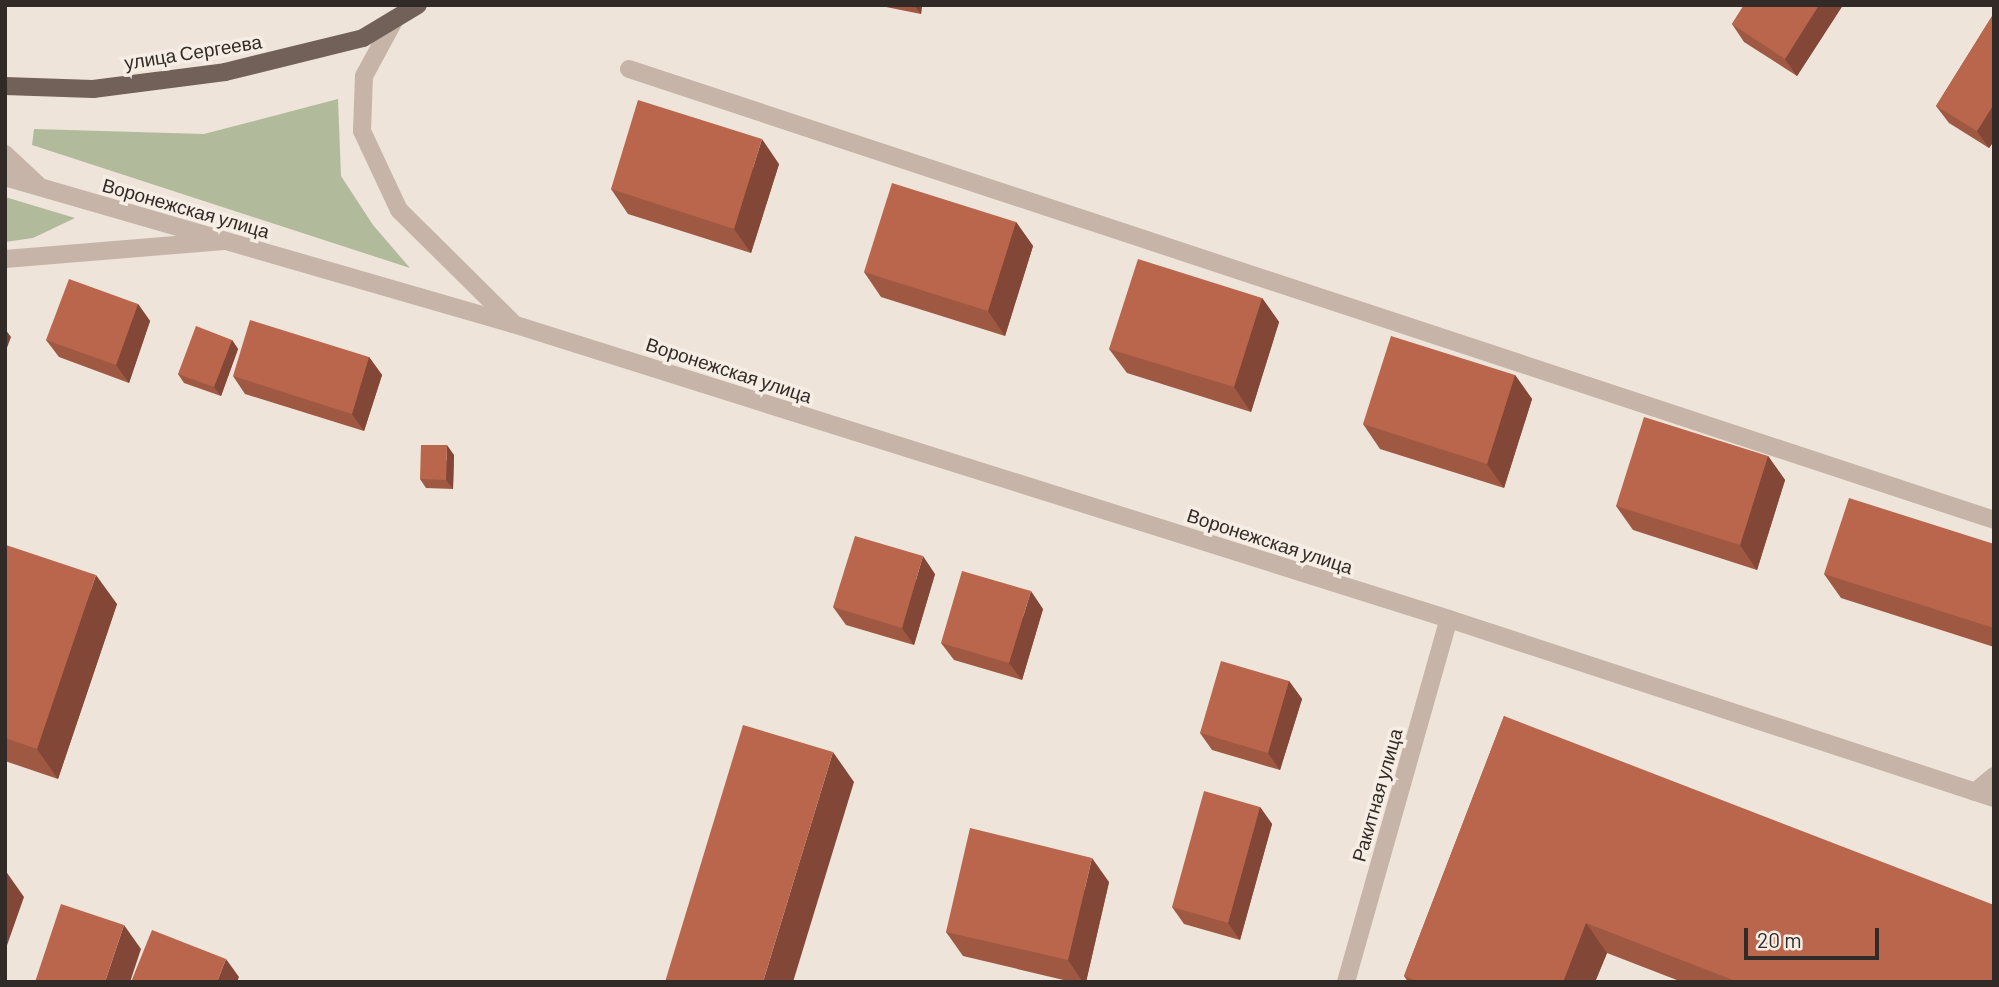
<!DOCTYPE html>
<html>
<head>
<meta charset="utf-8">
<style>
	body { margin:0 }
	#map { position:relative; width:1999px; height:987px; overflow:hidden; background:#eee4d9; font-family:Barlow,sans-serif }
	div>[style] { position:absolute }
	.green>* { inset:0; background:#b1bb9b }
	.lane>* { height:18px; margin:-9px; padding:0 9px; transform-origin:9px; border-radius:9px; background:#c5b4a7 }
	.street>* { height:18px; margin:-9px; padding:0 9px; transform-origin:9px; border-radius:9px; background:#c5b4a7 }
	.primary>* { height:18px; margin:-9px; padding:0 9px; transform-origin:9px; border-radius:9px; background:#726159 }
	.wall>* { inset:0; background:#9f5842 }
	.shaded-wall>* { inset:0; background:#824736 }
	.building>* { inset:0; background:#b9664d }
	span { translate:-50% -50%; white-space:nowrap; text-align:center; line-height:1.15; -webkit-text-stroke:7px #f6eee5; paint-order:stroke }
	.street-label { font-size:19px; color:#322a26 }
	.frame { position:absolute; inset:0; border:7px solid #322a26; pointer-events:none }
	.scale { position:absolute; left:1744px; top:928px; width:135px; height:32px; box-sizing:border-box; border:4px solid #322a26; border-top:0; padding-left:9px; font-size:21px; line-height:24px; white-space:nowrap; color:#322a26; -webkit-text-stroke:5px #f6eee5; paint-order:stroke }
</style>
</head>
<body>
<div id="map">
	<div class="green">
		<div style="clip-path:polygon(338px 99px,341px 176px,373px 225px,410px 268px,32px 145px,34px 129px,204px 134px)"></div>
		<div style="clip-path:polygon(5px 197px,75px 218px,33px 238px,5px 242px)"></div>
	</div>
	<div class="lane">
		<div style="left:5px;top:259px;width:220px;rotate:-4.7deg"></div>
	</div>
	<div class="street">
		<div style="left:395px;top:19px;width:65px;rotate:118.5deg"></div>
		<div style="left:364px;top:76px;width:55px;rotate:92.1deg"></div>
		<div style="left:362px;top:131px;width:87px;rotate:64.9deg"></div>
		<div style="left:399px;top:210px;width:158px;rotate:44.7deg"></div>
		<div style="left:629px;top:69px;width:1438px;rotate:18.28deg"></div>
		<div style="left:5px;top:154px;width:44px;rotate:43.2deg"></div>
		<div style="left:5px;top:177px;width:529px;rotate:16.14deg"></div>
		<div style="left:513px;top:324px;width:981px;rotate:17.49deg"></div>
		<div style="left:1449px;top:619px;width:574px;rotate:18.18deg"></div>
		<div style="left:1975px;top:792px;width:25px;rotate:-40deg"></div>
		<div style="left:1346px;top:982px;width:377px;rotate:-74.2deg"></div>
	</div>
	<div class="primary">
		<div style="left:5px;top:86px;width:88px;rotate:2deg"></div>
		<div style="left:93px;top:89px;width:133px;rotate:-7.3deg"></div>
		<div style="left:225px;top:72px;width:142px;rotate:-13.8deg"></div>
		<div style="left:363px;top:38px;width:64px;rotate:-31deg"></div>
	</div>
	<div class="wall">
		<div style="clip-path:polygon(876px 5px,922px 5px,921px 14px)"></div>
		<div style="clip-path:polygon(1744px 5px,1843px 5px,1797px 76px,1744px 42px,1732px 24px)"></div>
		<div style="clip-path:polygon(1994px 13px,1994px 141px,1989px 148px,1949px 123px,1936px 106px)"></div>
		<div style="clip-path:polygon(779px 164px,751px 253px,628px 214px,611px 189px)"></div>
		<div style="clip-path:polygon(1016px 222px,1033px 246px,1005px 336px,881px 297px,864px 272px)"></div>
		<div style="clip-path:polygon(1262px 298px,1279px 322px,1251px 412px,1127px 373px,1109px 349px)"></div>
		<div style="clip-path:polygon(138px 304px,150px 321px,129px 383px,59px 357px,46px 340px)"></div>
		<div style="clip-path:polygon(232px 340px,238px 349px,221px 396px,184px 383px,178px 374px)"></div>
		<div style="clip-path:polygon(369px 357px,382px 375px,364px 431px,245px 394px,233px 376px)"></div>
		<div style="clip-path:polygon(1515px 375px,1532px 399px,1504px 488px,1380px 449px,1363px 424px)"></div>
		<div style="clip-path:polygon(454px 455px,453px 489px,426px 488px,420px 479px)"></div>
		<div style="clip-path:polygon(1768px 456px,1785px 480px,1757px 570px,1633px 530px,1616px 506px)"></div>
		<div style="clip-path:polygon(1994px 544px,1994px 647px,1841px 598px,1824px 574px)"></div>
		<div style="clip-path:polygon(5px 548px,117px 604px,58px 779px,5px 761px)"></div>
		<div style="clip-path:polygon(935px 574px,914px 645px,846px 625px,833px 607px)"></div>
		<div style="clip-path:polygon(1043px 609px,1022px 680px,954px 660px,941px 643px)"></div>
		<div style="clip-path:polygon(1289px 681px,1302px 699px,1280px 770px,1212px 750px,1200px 733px)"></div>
		<div style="clip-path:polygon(1504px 716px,1994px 982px,1682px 982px,1607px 953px,1595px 982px,1408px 982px,1404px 976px)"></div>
		<div style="clip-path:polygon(1260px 807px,1272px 824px,1240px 940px,1184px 924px,1172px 907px)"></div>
		<div style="clip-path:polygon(1109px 882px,1086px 982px,1072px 982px,963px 956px,946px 932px)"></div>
	</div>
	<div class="shaded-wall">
		<div style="clip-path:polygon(914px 5px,922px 5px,921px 14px)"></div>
		<div style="clip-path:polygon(1819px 5px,1843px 5px,1797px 76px,1785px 59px)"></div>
		<div style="clip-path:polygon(1994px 104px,1994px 141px,1989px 148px,1977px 131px)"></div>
		<div style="clip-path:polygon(762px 139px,779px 164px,751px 253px,734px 229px)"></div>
		<div style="clip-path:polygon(1016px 222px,1033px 246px,1005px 336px,988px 311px)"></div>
		<div style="clip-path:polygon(1262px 298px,1279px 322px,1251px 412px,1234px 387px)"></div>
		<div style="clip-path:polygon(138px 304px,150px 321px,129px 383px,116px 365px)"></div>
		<div style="clip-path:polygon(5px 329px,11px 337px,5px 353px)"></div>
		<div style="clip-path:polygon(232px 340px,238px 349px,221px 396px,214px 387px)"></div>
		<div style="clip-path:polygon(369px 357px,382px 375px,364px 431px,352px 414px)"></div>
		<div style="clip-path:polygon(1515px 375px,1532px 399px,1504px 488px,1487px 464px)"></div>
		<div style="clip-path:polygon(447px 445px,454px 455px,453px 489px,446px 480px)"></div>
		<div style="clip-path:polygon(1768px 456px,1785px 480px,1757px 570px,1740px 545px)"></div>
		<div style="clip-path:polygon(923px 556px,935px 574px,914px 645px,902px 628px)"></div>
		<div style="clip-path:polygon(96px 575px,117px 604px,58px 779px,37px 749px)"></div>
		<div style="clip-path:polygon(1031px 591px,1043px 609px,1022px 680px,1009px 663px)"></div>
		<div style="clip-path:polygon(1289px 681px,1302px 699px,1280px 770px,1268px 753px)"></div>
		<div style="clip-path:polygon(833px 752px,854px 782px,793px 982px,763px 982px)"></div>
		<div style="clip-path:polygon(1260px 807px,1272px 824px,1240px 940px,1228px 923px)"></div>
		<div style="clip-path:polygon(1092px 858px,1109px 882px,1086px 982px,1083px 982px,1068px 960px)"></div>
		<div style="clip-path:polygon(5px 870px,24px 897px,5px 951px)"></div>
		<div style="clip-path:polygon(1586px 923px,1607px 953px,1595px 982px,1563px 982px)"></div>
		<div style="clip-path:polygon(124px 925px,141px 949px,130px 982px,105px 982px)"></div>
		<div style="clip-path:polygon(226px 959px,239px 977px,237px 982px,217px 982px)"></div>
	</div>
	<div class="building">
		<div style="clip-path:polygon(1744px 5px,1819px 5px,1785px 59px,1732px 24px)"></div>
		<div style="clip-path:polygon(1994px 13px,1994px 104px,1977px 131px,1936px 106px)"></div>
		<div style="clip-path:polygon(638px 100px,762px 139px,734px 229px,611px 189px)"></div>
		<div style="clip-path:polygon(892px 183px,1016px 222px,988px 311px,864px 272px)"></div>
		<div style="clip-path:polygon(1138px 259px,1262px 298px,1234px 387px,1109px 349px)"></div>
		<div style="clip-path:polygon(69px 279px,138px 304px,116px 365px,46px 340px)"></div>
		<div style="clip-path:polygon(250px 320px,369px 357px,352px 414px,233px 376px)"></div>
		<div style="clip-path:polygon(196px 326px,232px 340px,214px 387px,178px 374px)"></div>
		<div style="clip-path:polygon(1391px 336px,1515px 375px,1487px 464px,1363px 424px)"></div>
		<div style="clip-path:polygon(1644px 417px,1768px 456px,1740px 545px,1616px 506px)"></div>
		<div style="clip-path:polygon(421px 445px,447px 445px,446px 480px,420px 479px)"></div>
		<div style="clip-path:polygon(1849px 498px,1994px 544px,1994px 628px,1824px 574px)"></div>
		<div style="clip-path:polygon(855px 536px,923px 556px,902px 628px,833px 607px)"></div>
		<div style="clip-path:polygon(6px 545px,96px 575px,37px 749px,5px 738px,5px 548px)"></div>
		<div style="clip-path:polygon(962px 571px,1031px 591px,1009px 663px,941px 643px)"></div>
		<div style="clip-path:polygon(1221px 661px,1289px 681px,1268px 753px,1200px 733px)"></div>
		<div style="clip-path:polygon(1504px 716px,1994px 905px,1994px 982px,1738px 982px,1586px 923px,1563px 982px,1419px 982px,1404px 976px)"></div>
		<div style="clip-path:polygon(743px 725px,833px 752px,763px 982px,665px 982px)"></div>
		<div style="clip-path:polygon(1204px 791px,1260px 807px,1228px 923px,1172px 907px)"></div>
		<div style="clip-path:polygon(970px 828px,1092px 858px,1068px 960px,946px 932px)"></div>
		<div style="clip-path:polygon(61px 904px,124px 925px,105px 982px,35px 982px)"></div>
		<div style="clip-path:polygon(152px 930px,226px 959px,217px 982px,131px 982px)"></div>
	</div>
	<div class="street-label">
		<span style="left:193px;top:52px;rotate:-9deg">улица Сергеева</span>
		<span style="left:186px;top:208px;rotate:16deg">Воронежская улица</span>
		<span style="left:729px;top:370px;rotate:18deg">Воронежская улица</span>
		<span style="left:1270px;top:541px;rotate:18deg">Воронежская улица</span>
		<span style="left:1377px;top:795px;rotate:-74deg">Ракитная улица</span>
	</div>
	<div class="frame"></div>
	<div class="scale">20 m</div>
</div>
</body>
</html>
